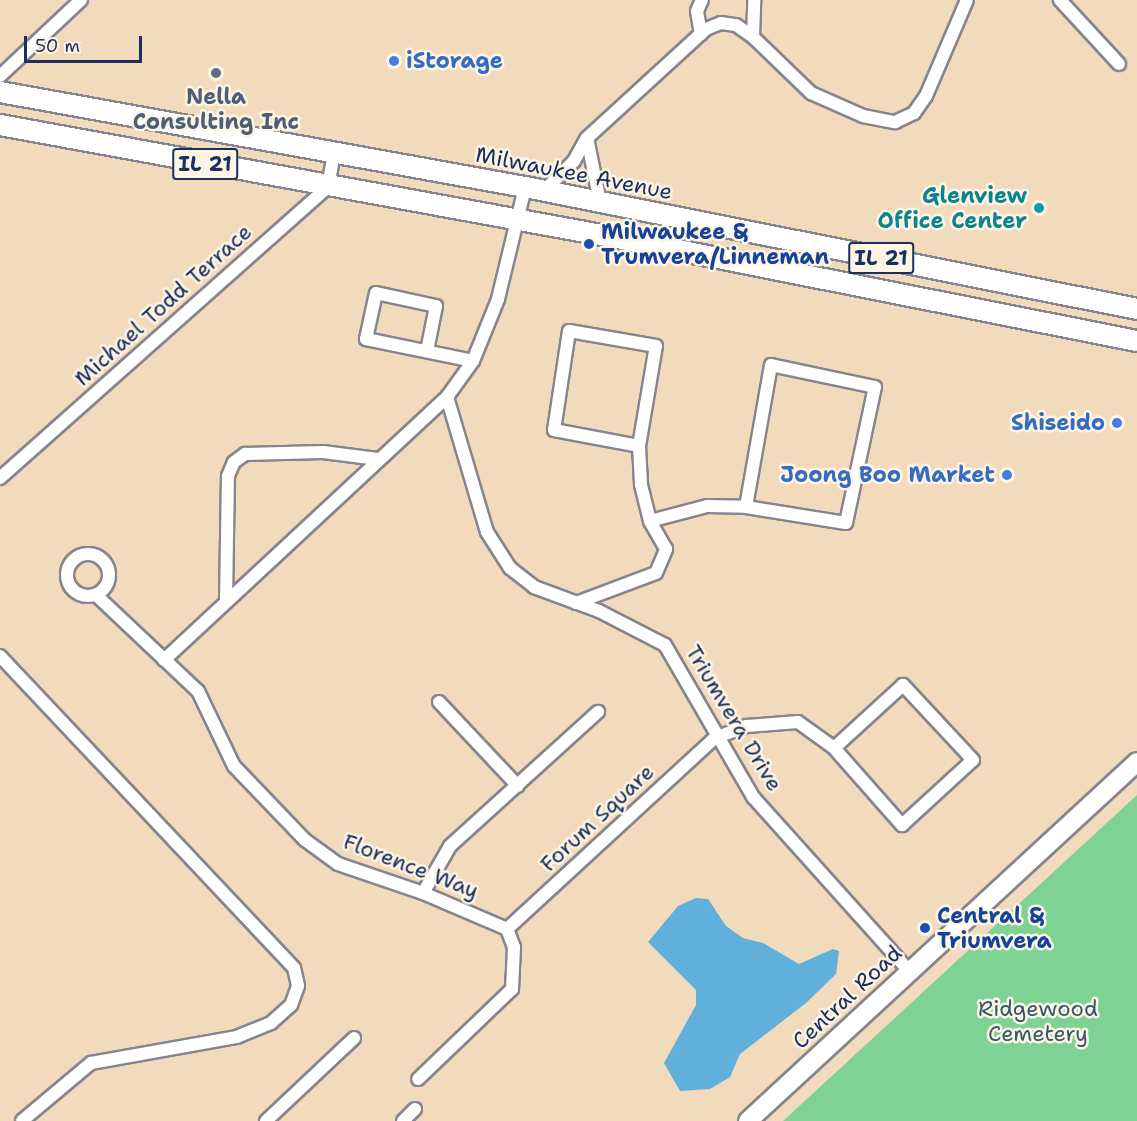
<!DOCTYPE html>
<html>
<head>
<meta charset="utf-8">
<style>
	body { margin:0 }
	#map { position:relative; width:1137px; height:1121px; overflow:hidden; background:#f1dbbc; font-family:"Shantell Sans",sans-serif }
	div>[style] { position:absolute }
	.green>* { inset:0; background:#7ed294 }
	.water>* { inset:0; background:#61b0db }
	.roads { filter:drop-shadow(2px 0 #86858d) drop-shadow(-2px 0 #86858d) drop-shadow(0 2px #86858d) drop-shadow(0 -2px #86858d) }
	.street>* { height:12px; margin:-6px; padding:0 6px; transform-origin:6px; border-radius:6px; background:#fff }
	.street>.ring { margin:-6px; padding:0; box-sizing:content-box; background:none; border:12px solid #fff; border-radius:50% }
	.secondary>* { height:18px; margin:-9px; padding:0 9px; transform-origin:9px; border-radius:9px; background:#fff }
	.primary>* { height:20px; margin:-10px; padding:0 10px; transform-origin:10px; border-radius:10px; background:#fff }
	.dots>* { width:16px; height:16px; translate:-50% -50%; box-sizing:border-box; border:3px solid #fcf5e5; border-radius:50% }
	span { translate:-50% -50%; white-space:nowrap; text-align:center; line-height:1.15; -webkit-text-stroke:5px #fcf5e5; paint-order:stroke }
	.shield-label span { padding:2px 4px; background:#fcf5e5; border:2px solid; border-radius:4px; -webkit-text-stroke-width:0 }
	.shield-label { font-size:21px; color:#1b2f5e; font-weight:700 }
	.shop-label { font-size:22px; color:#366cbe; font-weight:700 }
	.left { translate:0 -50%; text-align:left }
	.right { translate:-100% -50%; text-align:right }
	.service-label { font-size:22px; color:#4e5e75; font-weight:700 }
	.street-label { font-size:22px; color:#1b2f5e }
	.culture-label { font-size:22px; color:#0d838f; font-weight:700 }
	.transit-label { font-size:22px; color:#164399; font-weight:700 }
	.park-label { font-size:22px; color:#34586c }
	.scale { position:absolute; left:24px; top:36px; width:118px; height:27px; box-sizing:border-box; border:3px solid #1b2f5e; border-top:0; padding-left:8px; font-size:18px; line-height:21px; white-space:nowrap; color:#1b2f5e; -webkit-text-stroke:4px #fcf5e5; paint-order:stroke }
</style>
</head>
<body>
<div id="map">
	<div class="green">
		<div style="clip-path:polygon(1137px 795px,1137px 1121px,783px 1121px)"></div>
	</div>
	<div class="water">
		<div style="clip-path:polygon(696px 898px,708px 899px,726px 926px,743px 938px,763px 943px,799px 964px,833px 949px,839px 951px,836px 974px,806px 1003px,740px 1054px,730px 1077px,710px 1089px,680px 1091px,664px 1063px,696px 1005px,696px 990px,648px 942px,678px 906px)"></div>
	</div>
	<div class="roads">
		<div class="street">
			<div style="left:1060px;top:0;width:87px;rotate:47.3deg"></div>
			<div style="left:701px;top:34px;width:23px;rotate:-100deg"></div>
			<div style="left:697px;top:11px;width:12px;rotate:-66deg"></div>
			<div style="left:753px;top:37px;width:37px;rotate:-88deg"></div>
			<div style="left:0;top:76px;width:111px;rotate:-43.2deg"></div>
			<div style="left:587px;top:138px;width:65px;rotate:78.5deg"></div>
			<div style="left:544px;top:191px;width:42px;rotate:-45deg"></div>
			<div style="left:574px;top:161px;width:26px;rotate:-61deg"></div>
			<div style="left:587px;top:138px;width:161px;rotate:-42.5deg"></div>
			<div style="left:706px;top:29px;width:16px;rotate:-22deg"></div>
			<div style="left:721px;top:23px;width:15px;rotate:8deg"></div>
			<div style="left:736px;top:25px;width:21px;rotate:35deg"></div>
			<div style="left:753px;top:37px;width:81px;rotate:44deg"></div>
			<div style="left:811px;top:93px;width:57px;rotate:23.9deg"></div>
			<div style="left:863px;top:116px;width:33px;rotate:11deg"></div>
			<div style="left:895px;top:122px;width:21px;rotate:-25deg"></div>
			<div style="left:914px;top:113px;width:21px;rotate:-55deg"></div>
			<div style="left:926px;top:96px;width:104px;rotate:-66.9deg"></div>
			<div style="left:427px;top:351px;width:46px;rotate:-78.7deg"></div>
			<div style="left:436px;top:306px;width:61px;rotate:-167.8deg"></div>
			<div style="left:376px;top:293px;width:47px;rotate:102.3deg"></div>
			<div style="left:366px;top:339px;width:109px;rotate:11.6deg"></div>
			<div style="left:447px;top:397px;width:141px;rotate:73.5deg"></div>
			<div style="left:487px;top:532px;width:43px;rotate:57.4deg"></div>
			<div style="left:510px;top:568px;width:31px;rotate:38deg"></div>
			<div style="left:534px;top:587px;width:69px;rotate:20.3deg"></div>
			<div style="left:599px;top:611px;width:74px;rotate:27.3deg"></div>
			<div style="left:665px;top:645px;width:176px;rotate:59.9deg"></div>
			<div style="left:753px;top:797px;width:235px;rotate:48.1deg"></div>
			<div style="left:0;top:478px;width:438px;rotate:-41.6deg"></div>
			<div style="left:328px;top:187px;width:36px;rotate:-80deg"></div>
			<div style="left:650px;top:521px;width:59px;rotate:-14.7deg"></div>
			<div style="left:707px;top:506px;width:39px;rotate:1deg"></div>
			<div style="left:746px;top:507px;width:101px;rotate:9.1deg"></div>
			<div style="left:846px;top:523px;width:139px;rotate:-78deg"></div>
			<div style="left:875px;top:387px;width:106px;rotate:-168.1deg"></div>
			<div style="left:771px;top:365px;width:144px;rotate:100deg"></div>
			<div class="ring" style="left:67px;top:554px;width:30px;height:30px"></div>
			<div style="left:96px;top:595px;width:140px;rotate:43.3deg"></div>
			<div style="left:198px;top:691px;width:83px;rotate:64.4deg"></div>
			<div style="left:234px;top:766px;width:103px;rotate:46.2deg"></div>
			<div style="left:305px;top:840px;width:41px;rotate:36deg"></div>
			<div style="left:338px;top:864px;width:90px;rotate:18.8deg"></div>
			<div style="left:423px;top:893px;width:91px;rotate:23.2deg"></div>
			<div style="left:507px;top:929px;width:19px;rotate:69deg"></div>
			<div style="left:514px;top:947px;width:42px;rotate:92.7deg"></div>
			<div style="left:512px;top:989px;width:130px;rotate:136.2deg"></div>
			<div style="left:226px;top:601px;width:125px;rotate:-89.1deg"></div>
			<div style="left:228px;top:476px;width:15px;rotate:-67deg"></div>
			<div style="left:234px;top:462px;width:14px;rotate:-36deg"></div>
			<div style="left:245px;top:454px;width:78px;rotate:-1.5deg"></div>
			<div style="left:323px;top:452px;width:55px;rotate:7.3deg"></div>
			<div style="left:576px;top:603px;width:85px;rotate:-20.6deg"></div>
			<div style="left:656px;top:573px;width:26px;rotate:-67deg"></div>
			<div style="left:666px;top:549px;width:32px;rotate:-120deg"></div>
			<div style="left:650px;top:521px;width:38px;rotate:-104deg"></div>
			<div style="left:641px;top:484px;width:38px;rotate:-93deg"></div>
			<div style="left:639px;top:446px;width:101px;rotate:-80.4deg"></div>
			<div style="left:656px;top:346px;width:88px;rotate:-170.2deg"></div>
			<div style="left:569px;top:331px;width:100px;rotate:98.6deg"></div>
			<div style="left:554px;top:430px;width:86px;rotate:10.7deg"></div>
			<div style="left:0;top:656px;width:429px;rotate:46.7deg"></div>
			<div style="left:294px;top:968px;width:18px;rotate:77deg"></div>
			<div style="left:298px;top:986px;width:20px;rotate:110deg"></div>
			<div style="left:291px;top:1005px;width:27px;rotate:138deg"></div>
			<div style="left:271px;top:1023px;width:37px;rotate:158deg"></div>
			<div style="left:237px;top:1037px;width:148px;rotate:169.9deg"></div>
			<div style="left:91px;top:1063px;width:90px;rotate:140deg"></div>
			<div style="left:164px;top:660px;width:386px;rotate:-42.9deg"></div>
			<div style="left:447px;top:397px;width:44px;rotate:-54.2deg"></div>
			<div style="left:473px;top:361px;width:67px;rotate:-68deg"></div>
			<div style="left:498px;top:299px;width:115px;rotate:-76.4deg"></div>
			<div style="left:439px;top:702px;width:115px;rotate:46.8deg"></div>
			<div style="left:423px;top:893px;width:54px;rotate:-60.1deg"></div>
			<div style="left:450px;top:846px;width:200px;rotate:-42.2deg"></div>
			<div style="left:507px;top:929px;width:282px;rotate:-42.6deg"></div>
			<div style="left:715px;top:738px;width:34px;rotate:-21deg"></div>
			<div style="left:747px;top:726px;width:51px;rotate:-4.5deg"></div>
			<div style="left:798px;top:722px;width:44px;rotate:35.8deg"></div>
			<div style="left:834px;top:748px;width:103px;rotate:48.6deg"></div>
			<div style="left:902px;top:825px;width:96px;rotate:-42.5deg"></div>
			<div style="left:973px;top:760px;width:103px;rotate:-133deg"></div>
			<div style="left:903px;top:685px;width:93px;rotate:137.6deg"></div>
			<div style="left:266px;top:1121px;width:121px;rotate:-43.3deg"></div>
			<div style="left:403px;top:1121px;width:17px;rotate:-45deg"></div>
		</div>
		<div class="secondary">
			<div style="left:748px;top:1121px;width:529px;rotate:-42.7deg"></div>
		</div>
		<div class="primary">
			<div style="left:0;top:92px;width:534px;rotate:10.26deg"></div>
			<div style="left:525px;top:187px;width:624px;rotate:11.27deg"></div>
			<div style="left:0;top:125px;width:617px;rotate:10.36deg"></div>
			<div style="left:607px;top:236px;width:540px;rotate:11.21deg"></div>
		</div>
	</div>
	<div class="dots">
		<div style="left:394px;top:61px;background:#3f7fe0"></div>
		<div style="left:216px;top:73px;background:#5c6f8a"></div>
		<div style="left:1039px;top:208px;background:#0f9aa8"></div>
		<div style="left:589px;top:244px;background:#1a4fb4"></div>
		<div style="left:1117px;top:423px;background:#3f7fe0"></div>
		<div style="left:1007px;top:475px;background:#3f7fe0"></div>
		<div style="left:925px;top:928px;background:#1a4fb4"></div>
	</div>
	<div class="shield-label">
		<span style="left:205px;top:164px">IL 21</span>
		<span style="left:881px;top:258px">IL 21</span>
	</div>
	<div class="shop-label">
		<span class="left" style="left:406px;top:61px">iStorage</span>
		<span class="right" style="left:1105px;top:423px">Shiseido</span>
		<span class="right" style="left:995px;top:475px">Joong Boo Market</span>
	</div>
	<div class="service-label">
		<span style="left:216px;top:109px">Nella<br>Consulting Inc</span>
	</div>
	<div class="street-label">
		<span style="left:574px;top:173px;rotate:11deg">Milwaukee Avenue</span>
		<span style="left:163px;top:305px;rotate:-42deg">Michael Todd Terrace</span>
		<span style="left:734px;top:718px;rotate:59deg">Triumvera Drive</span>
		<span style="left:597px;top:818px;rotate:-43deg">Forum Square</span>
		<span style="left:411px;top:866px;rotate:21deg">Florence Way</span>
		<span style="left:847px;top:997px;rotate:-43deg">Central Road</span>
	</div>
	<div class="culture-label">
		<span class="right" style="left:1027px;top:208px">Glenview<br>Office Center</span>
	</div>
	<div class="transit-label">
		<span class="left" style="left:601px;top:244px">Milwaukee &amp;<br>Trumvera/Linneman</span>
		<span class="left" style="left:937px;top:928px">Central &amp;<br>Triumvera</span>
	</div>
	<div class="park-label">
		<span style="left:1038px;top:1021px">Ridgewood<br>Cemetery</span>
	</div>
	<div class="scale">50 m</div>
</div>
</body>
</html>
